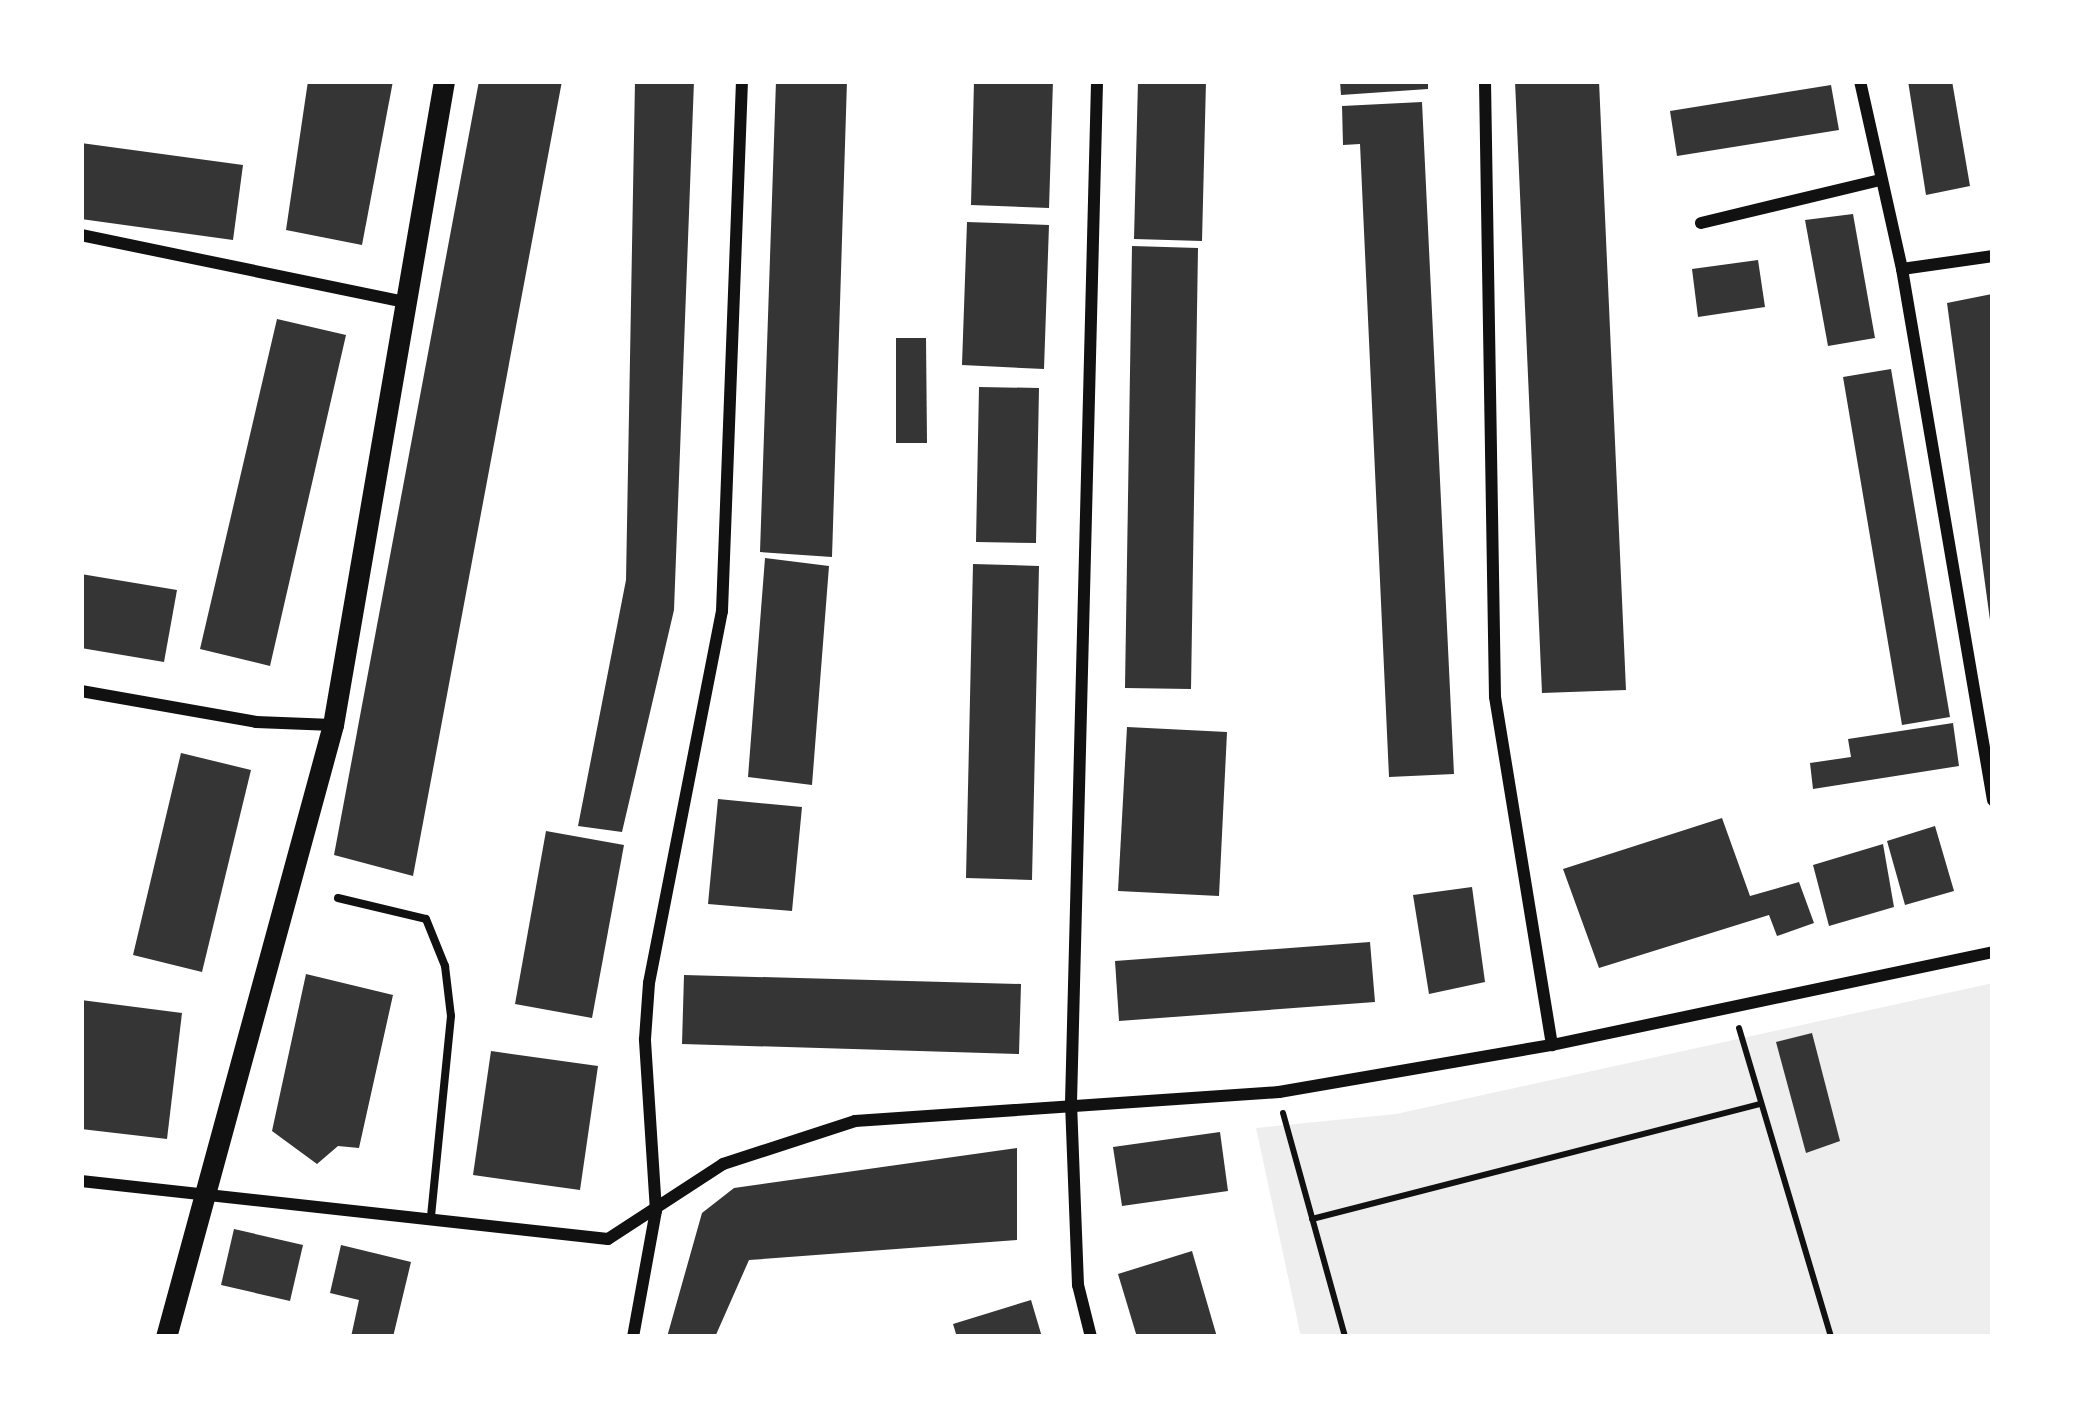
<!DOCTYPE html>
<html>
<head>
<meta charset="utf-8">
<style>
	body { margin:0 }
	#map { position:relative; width:2074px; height:1418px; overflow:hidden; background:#fff; font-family:"Sofia Sans Condensed",sans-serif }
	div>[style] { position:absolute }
	.green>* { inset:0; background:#eee }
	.building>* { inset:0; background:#353535 }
	.path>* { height:6px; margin:-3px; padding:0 3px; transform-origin:3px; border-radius:3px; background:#111 }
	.service>* { height:8px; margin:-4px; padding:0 4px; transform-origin:4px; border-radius:4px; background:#111 }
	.minor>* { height:12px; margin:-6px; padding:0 6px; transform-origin:6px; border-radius:6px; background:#111 }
	.tertiary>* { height:21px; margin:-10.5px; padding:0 10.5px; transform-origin:10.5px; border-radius:10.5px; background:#111 }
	span { translate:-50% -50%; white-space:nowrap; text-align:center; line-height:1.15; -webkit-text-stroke:10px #fff; paint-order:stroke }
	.frame { position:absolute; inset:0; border:84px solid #fff; pointer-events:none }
</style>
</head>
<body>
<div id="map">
	<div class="green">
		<div style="clip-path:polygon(1993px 983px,1993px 1337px,1301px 1337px,1256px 1128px,1396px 1114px)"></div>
	</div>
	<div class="building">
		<div style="clip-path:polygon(308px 81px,393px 81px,362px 245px,286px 230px)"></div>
		<div style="clip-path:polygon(479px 81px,562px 81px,413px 876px,334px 855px)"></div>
		<div style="clip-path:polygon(635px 81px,694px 81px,674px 610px,622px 832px,578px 826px,626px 580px)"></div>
		<div style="clip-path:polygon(776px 81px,847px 81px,832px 557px,760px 552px)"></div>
		<div style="clip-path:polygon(974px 81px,1053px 81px,1049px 208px,971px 205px)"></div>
		<div style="clip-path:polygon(1138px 81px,1206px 81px,1202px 241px,1134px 239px)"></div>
		<div style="clip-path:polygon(1340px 81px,1428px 81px,1428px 89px,1341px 95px)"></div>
		<div style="clip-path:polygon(1515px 81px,1599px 81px,1626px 690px,1542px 693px)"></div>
		<div style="clip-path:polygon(1908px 81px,1952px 81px,1970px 186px,1926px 195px)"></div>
		<div style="clip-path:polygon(1831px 85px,1839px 130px,1677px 156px,1670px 111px)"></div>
		<div style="clip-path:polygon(1422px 102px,1454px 774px,1389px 777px,1360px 144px,1343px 145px,1342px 106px)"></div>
		<div style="clip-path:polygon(81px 143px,243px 165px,233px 240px,81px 219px)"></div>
		<div style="clip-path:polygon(1853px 214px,1875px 338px,1828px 346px,1805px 220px)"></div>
		<div style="clip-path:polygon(967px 222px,1049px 225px,1044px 369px,962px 365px)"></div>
		<div style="clip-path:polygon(1132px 246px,1198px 248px,1191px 689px,1125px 688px)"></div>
		<div style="clip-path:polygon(1758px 260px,1765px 307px,1698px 317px,1692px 269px)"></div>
		<div style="clip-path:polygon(1992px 294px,1993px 619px,1990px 620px,1947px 303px)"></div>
		<div style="clip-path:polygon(277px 319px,346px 335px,270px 666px,200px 649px)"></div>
		<div style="clip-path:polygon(896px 338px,926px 338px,927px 443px,896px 443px)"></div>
		<div style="clip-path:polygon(1891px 369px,1950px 717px,1902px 725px,1843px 377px)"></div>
		<div style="clip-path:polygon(979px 387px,1039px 388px,1036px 543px,976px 542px)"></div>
		<div style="clip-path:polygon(765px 558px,829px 566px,812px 785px,748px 777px)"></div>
		<div style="clip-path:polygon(973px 564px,1039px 566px,1032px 880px,966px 878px)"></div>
		<div style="clip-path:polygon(81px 574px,177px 590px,164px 662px,81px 648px)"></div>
		<div style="clip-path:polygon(1953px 723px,1959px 766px,1813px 789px,1810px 763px,1851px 757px,1848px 739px)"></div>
		<div style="clip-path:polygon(1127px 727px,1227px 732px,1219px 896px,1118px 891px)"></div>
		<div style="clip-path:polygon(181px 753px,251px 770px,202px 972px,133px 955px)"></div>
		<div style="clip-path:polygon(718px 799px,802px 807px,792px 911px,708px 904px)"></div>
		<div style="clip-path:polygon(1722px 818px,1750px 896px,1799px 882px,1814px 923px,1777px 936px,1769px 915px,1599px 968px,1563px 869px)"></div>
		<div style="clip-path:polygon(1935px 826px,1954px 891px,1905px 905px,1887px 841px)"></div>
		<div style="clip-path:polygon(546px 831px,624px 845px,592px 1018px,515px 1004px)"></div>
		<div style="clip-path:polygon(1883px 844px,1894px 907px,1829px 926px,1813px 865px)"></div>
		<div style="clip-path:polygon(1472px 887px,1485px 982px,1429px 994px,1413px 895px)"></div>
		<div style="clip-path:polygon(1370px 942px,1375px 1002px,1119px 1021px,1115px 961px)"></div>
		<div style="clip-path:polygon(306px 974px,393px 995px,359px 1148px,338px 1146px,317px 1164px,272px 1131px)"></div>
		<div style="clip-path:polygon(684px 975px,1021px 984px,1019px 1054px,682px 1044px)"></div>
		<div style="clip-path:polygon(81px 1000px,182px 1013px,167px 1139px,81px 1129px)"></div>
		<div style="clip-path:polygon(1812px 1033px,1840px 1141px,1806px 1153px,1776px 1042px)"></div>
		<div style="clip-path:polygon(491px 1051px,598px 1066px,580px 1190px,473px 1175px)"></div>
		<div style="clip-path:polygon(1220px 1132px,1228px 1191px,1122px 1206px,1113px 1147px)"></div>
		<div style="clip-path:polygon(1017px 1148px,1017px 1240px,749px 1260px,715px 1337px,667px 1337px,702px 1213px,734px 1188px)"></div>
		<div style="clip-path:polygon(234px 1229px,303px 1245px,290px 1301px,221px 1285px)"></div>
		<div style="clip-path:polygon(341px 1245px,411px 1262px,393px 1337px,351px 1337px,359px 1300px,330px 1293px)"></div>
		<div style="clip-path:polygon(1192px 1251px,1217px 1337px,1137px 1337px,1118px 1274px)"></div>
		<div style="clip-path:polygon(1031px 1300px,1042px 1337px,957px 1337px,953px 1324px)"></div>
	</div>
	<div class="path">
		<div style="left:1739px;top:1028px;width:322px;rotate:73.4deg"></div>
		<div style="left:1283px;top:1113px;width:232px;rotate:74.5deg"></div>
		<div style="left:1312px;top:1219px;width:463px;rotate:-14.4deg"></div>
	</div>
	<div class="service">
		<div style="left:338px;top:898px;width:90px;rotate:13.4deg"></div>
		<div style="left:426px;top:919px;width:51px;rotate:68deg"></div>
		<div style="left:445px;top:966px;width:50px;rotate:83.2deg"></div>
		<div style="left:451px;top:1016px;width:203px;rotate:95.7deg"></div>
	</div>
	<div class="minor">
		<div style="left:1485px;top:81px;width:616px;rotate:89.07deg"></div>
		<div style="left:1495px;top:697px;width:353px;rotate:80.7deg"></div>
		<div style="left:1860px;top:81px;width:193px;rotate:77.4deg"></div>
		<div style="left:1902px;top:269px;width:539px;rotate:80.28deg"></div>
		<div style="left:1701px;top:223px;width:180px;rotate:-13.5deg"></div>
		<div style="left:81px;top:235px;width:335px;rotate:11.7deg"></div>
		<div style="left:1902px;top:269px;width:92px;rotate:-8.1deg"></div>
		<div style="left:81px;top:691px;width:178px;rotate:10deg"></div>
		<div style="left:256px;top:722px;width:77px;rotate:2.2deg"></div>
		<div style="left:81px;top:1181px;width:530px;rotate:6.28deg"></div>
		<div style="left:608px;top:1239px;width:137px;rotate:-33.1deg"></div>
		<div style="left:723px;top:1164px;width:139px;rotate:-18deg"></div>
		<div style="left:855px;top:1121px;width:425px;rotate:-3.9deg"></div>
		<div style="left:1279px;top:1092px;width:277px;rotate:-9.8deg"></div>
		<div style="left:1552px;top:1045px;width:451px;rotate:-11.9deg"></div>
		<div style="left:633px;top:1337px;width:128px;rotate:-79.7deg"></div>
		<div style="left:656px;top:1211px;width:172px;rotate:-93.7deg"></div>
		<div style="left:645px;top:1039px;width:56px;rotate:-85.9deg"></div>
		<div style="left:649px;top:983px;width:379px;rotate:-78.9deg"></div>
		<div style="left:722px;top:611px;width:530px;rotate:-87.84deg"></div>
		<div style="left:1091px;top:1337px;width:54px;rotate:-104deg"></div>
		<div style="left:1078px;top:1285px;width:182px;rotate:-92.2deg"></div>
		<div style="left:1071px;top:1103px;width:1022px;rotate:-88.54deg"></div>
	</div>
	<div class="tertiary">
		<div style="left:166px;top:1337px;width:634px;rotate:-74.74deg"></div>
		<div style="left:333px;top:725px;width:653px;rotate:-80.22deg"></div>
	</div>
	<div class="frame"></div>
</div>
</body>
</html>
